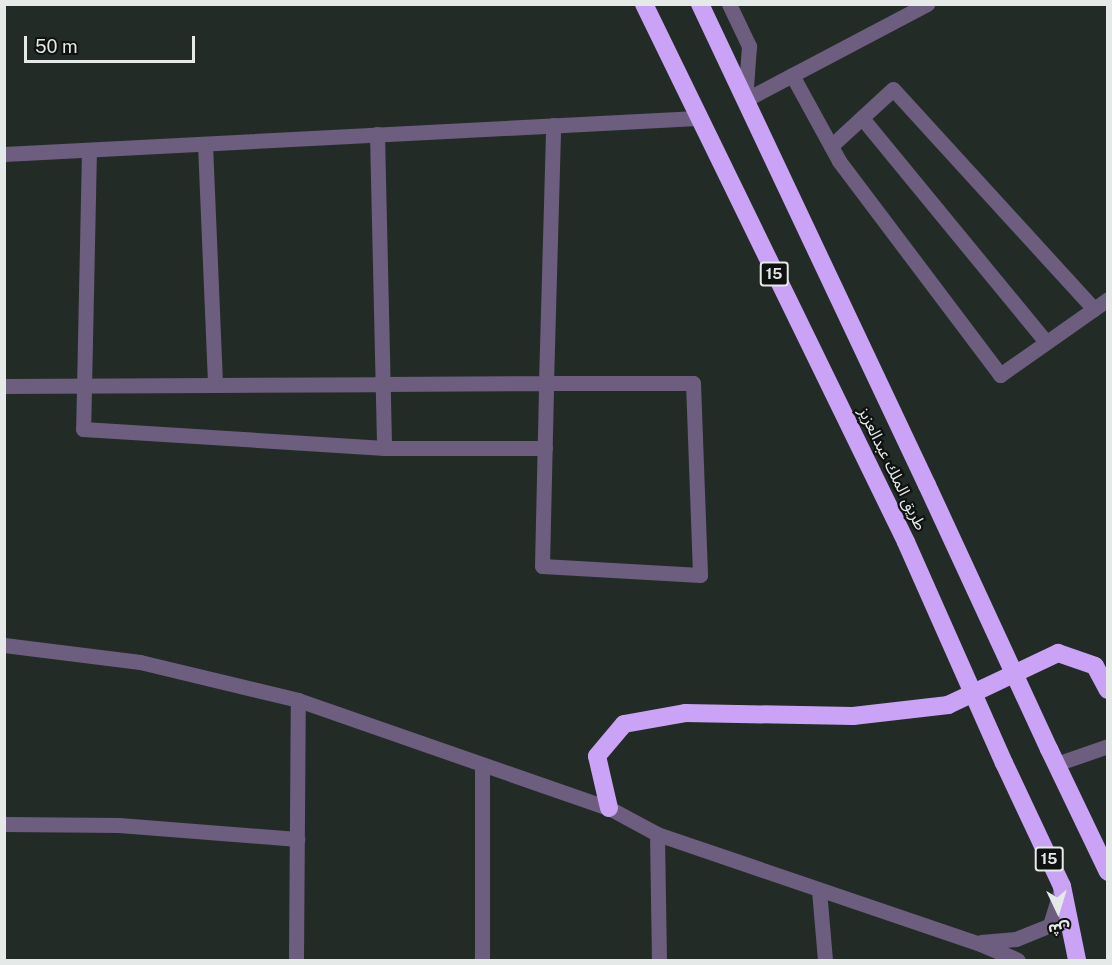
<!DOCTYPE html>
<html>
<head>
<meta charset="utf-8">
<style>
	body { margin:0 }
	#map { position:relative; width:1112px; height:965px; overflow:hidden; background:#232b27; font-family:"Public Sans","Noto Sans Arabic",sans-serif }
	div>[style] { position:absolute }
	.minor>* { height:15px; margin:-7.5px; padding:0 7.5px; transform-origin:7.5px; border-radius:7.5px; background:#6d5d7e }
	.highway>* { height:18px; margin:-9px; padding:0 9px; transform-origin:9px; border-radius:9px; background:#cba3f6 }
	.highway-bridge>* { height:18px; margin:-9px; padding:0 9px; transform-origin:9px; border-radius:9px; background:#cba3f6 }
	span { translate:-50% -50%; white-space:nowrap; text-align:center; line-height:1.15; -webkit-text-stroke:4.5px #0f1211; paint-order:stroke }
	.shield-label span { padding:2px 4px; background:#0f1211; border:2px solid; border-radius:4px; -webkit-text-stroke-width:0 }
	.shield-label { font-size:15px; color:#e5e9e7; font-weight:700 }
	.street-label { font-size:16px; color:#e5e9e7 }
	.frame { position:absolute; inset:0; border:6px solid #e5e9e7; pointer-events:none }
	.north { position:absolute; left:1028px; top:881px; width:60px; height:60px; -webkit-text-stroke:4px #0f1211; paint-order:stroke; rotate:176deg; font-size:16px; font-weight:700; line-height:24px; text-align:center; color:#e5e9e7 }
	.north::after { content:''; display:block; margin:auto; width:21px; height:27px; background:#e5e9e7; clip-path:polygon(50% 0,100% 100%,50% 72%,0 100%) }
	.scale { position:absolute; left:24px; top:36px; width:171px; height:27px; box-sizing:border-box; border:3px solid #e5e9e7; border-top:0; padding-left:8px; font-size:18px; line-height:21px; white-space:nowrap; color:#e5e9e7; -webkit-text-stroke:4px #0f1211; paint-order:stroke }
</style>
</head>
<body>
<div id="map">
	<div class="minor">
		<div style="left:729px;top:4px;width:47px;rotate:64.5deg"></div>
		<div style="left:749px;top:46px;width:54px;rotate:94.2deg"></div>
		<div style="left:792px;top:75px;width:98px;rotate:61.3deg"></div>
		<div style="left:839px;top:161px;width:268px;rotate:53deg"></div>
		<div style="left:1000px;top:375px;width:132px;rotate:-35.1deg"></div>
		<div style="left:745px;top:100px;width:206px;rotate:-27.8deg"></div>
		<div style="left:862px;top:118px;width:290px;rotate:50.6deg"></div>
		<div style="left:377px;top:134px;width:314px;rotate:88.7deg"></div>
		<div style="left:205px;top:144px;width:241px;rotate:87.6deg"></div>
		<div style="left:831px;top:146px;width:84px;rotate:-42.6deg"></div>
		<div style="left:893px;top:89px;width:298px;rotate:47.6deg"></div>
		<div style="left:89px;top:150px;width:279px;rotate:91.2deg"></div>
		<div style="left:83px;top:429px;width:302px;rotate:3.6deg"></div>
		<div style="left:384px;top:448px;width:161px"></div>
		<div style="left:4px;top:154px;width:694px;rotate:-2.97deg"></div>
		<div style="left:4px;top:386px;width:211px;rotate:-0.3deg"></div>
		<div style="left:215px;top:385px;width:167px;rotate:-0.3deg"></div>
		<div style="left:382px;top:384px;width:164px;rotate:-0.3deg"></div>
		<div style="left:546px;top:383px;width:147px"></div>
		<div style="left:693px;top:383px;width:192px;rotate:87.9deg"></div>
		<div style="left:700px;top:575px;width:158px;rotate:-176.7deg"></div>
		<div style="left:542px;top:566px;width:183px;rotate:-88.7deg"></div>
		<div style="left:546px;top:383px;width:258px;rotate:-88.4deg"></div>
		<div style="left:4px;top:645px;width:137px;rotate:7.1deg"></div>
		<div style="left:140px;top:662px;width:163px;rotate:13.5deg"></div>
		<div style="left:298px;top:700px;width:329px;rotate:19.2deg"></div>
		<div style="left:609px;top:808px;width:55px;rotate:28.4deg"></div>
		<div style="left:657px;top:834px;width:339px;rotate:18.8deg"></div>
		<div style="left:978px;top:943px;width:43px;rotate:23deg"></div>
		<div style="left:1056px;top:764px;width:55px;rotate:-19.1deg"></div>
		<div style="left:4px;top:824px;width:115px;rotate:0.5deg"></div>
		<div style="left:119px;top:825px;width:179px;rotate:4.5deg"></div>
		<div style="left:657px;top:834px;width:126px;rotate:89.1deg"></div>
		<div style="left:819px;top:890px;width:70px;rotate:85.1deg"></div>
		<div style="left:981px;top:942px;width:35px;rotate:-5deg"></div>
		<div style="left:1016px;top:939px;width:37px;rotate:-22deg"></div>
		<div style="left:1050px;top:925px;width:41px;rotate:-72.9deg"></div>
		<div style="left:296px;top:960px;width:260px;rotate:-89.6deg"></div>
		<div style="left:482px;top:960px;width:194px;rotate:-90deg"></div>
	</div>
	<div class="highway">
		<div style="left:644px;top:4px;width:598px;rotate:64.03deg"></div>
		<div style="left:700px;top:4px;width:532px;rotate:64.74deg"></div>
		<div style="left:1049px;top:749px;width:136px;rotate:64.4deg"></div>
		<div style="left:1004px;top:763px;width:136px;rotate:64.8deg"></div>
		<div style="left:1062px;top:886px;width:76px;rotate:78.5deg"></div>
		<div style="left:609px;top:808px;width:53px;rotate:-103deg"></div>
		<div style="left:597px;top:756px;width:42px;rotate:-49.8deg"></div>
		<div style="left:624px;top:724px;width:62px;rotate:-10.2deg"></div>
		<div style="left:685px;top:713px;width:168px;rotate:1deg"></div>
		<div style="left:853px;top:716px;width:96px;rotate:-6.6deg"></div>
		<div style="left:948px;top:705px;width:122px;rotate:-25.3deg"></div>
		<div style="left:1058px;top:653px;width:39px;rotate:19deg"></div>
		<div style="left:1095px;top:666px;width:27px;rotate:62deg"></div>
	</div>
	<div class="highway-bridge">
		<div style="left:927px;top:485px;width:291px;rotate:65.2deg"></div>
		<div style="left:906px;top:542px;width:242px;rotate:66.1deg"></div>
	</div>
	<div class="shield-label">
		<span style="left:774px;top:274px">15</span>
		<span style="left:1049px;top:859px">15</span>
	</div>
	<div class="street-label">
		<span style="left:892px;top:469px;rotate:64deg">طريق الملك عبدالعزيز</span>
	</div>
	<div class="frame"></div>
	<div class="north">ش</div>
	<div class="scale">50 m</div>
</div>
</body>
</html>
